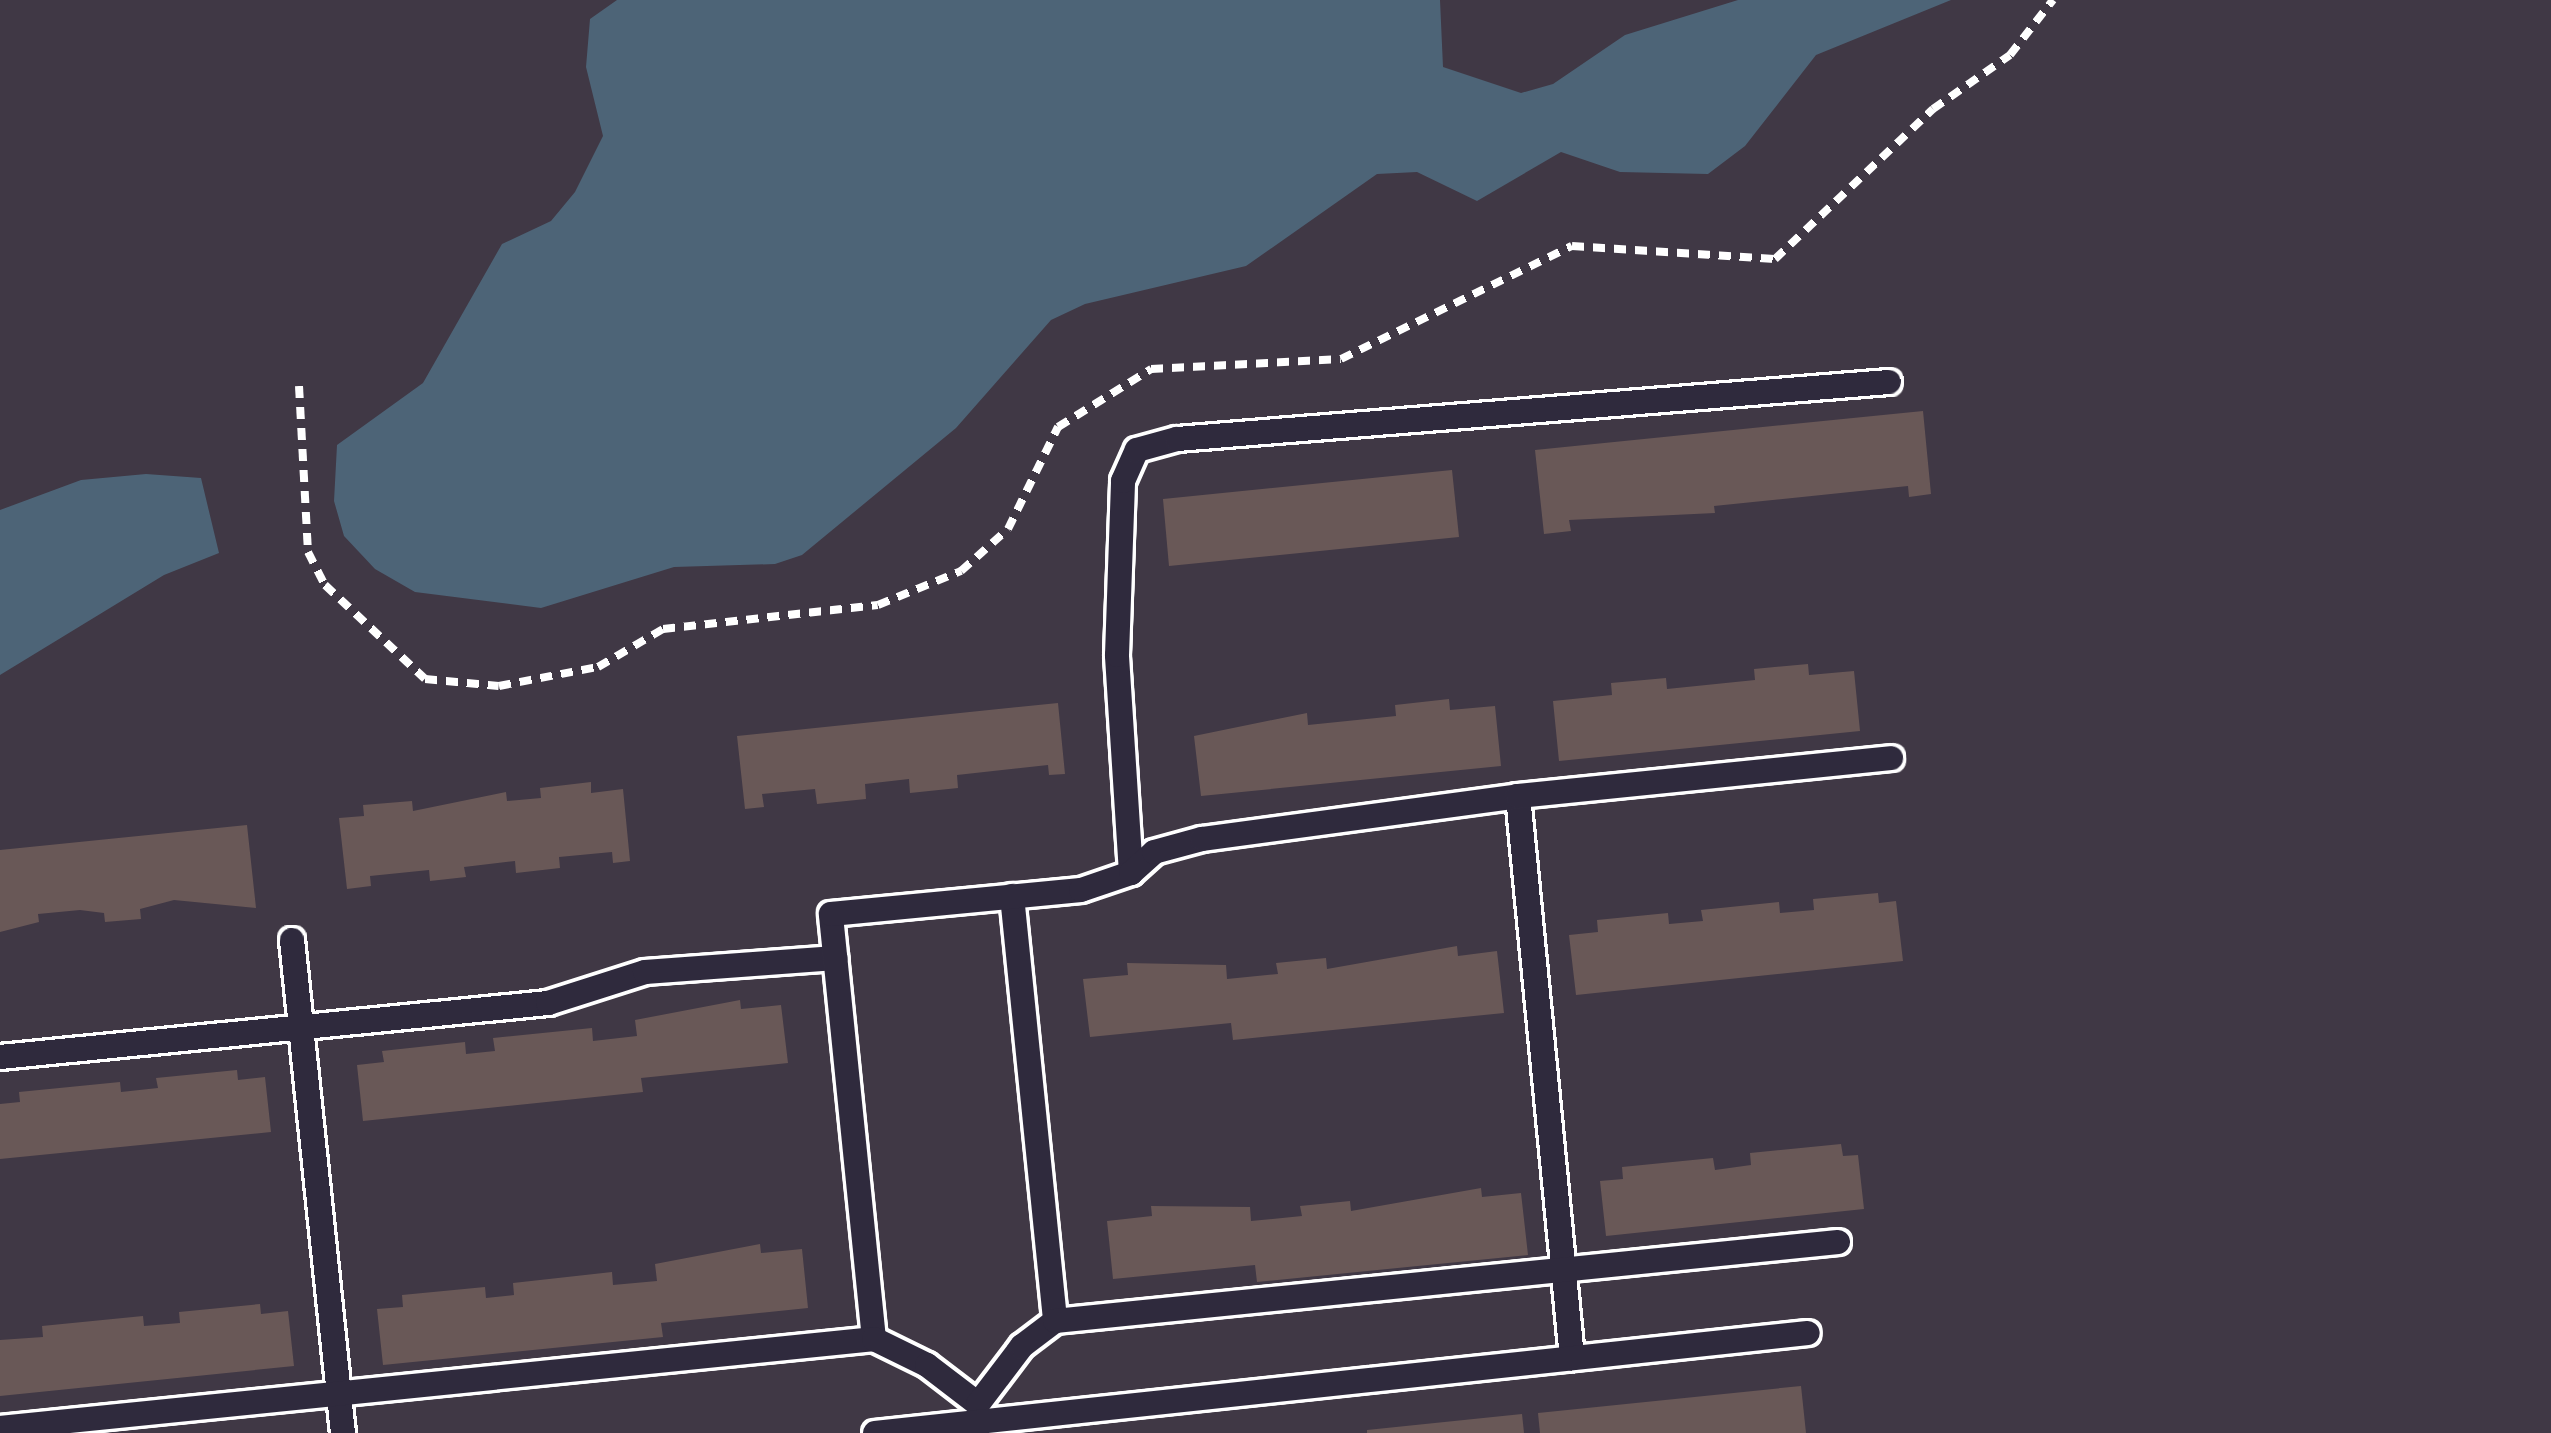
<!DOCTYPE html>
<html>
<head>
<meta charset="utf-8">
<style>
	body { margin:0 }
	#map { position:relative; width:2551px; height:1433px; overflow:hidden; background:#403845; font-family:"Indie Flower",sans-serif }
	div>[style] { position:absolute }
	.water>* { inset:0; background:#4d6477 }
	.building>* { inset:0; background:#695857 }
	.path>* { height:8px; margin-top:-4px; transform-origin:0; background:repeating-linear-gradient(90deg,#fff 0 12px,transparent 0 21px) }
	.roads { filter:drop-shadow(3px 0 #fff) drop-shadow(-3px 0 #fff) drop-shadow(0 3px #fff) drop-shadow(0 -3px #fff) }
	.lane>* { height:24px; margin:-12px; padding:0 12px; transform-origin:12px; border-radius:12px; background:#2f2a3d }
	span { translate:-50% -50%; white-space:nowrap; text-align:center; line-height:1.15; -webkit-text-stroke:12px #2f2a3d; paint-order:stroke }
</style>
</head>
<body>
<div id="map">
	<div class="water">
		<div style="clip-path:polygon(617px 0,1440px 0,1443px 67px,1521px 93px,1553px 84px,1625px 35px,1738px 0,1951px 0,1816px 55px,1745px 146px,1708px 174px,1620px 172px,1561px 152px,1477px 201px,1417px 172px,1377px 174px,1246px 266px,1085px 304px,1051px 320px,956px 428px,802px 555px,775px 564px,674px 567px,541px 608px,415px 592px,375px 569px,344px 536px,334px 501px,337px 445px,423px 383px,502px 244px,551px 221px,575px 192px,603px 136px,586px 67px,590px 19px)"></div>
		<div style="clip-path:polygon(146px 474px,201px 478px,219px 553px,164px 575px,0 675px,0 510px,81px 480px)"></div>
	</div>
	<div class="building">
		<div style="clip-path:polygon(1923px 411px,1931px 494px,1909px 497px,1908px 486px,1714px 506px,1715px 513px,1569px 520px,1571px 531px,1544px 534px,1535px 450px)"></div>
		<div style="clip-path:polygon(1452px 470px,1459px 537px,1169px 566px,1163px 499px)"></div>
		<div style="clip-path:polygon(1808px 664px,1809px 675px,1854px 671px,1860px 731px,1559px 761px,1553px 701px,1612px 695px,1611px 683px,1666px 678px,1667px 689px,1755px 680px,1754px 669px)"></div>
		<div style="clip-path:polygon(1449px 699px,1450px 710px,1495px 706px,1501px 766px,1201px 796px,1194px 736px,1307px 713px,1308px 725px,1396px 716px,1395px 705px)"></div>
		<div style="clip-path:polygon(1058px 703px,1065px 774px,1049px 775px,1048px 765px,957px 775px,958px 788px,910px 793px,909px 779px,865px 784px,866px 799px,817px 804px,815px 789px,762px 794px,764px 807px,745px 809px,737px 736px)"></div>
		<div style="clip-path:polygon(591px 782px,591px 793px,623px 789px,630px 861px,613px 863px,612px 852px,559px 857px,560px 868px,516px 873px,515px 861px,464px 867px,466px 877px,430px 881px,429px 870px,370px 876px,371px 886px,347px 889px,339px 818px,364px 816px,363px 805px,412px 801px,413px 811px,506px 792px,507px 801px,541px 798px,540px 788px)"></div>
		<div style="clip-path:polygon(247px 825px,256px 908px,174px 900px,140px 909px,141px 919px,105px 922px,104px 913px,80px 910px,38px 914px,39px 922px,0 932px,0 850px)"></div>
		<div style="clip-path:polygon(1878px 893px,1879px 903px,1896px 901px,1903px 961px,1576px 995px,1569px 935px,1598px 932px,1597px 920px,1668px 913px,1669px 924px,1703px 921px,1701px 910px,1779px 902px,1780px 913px,1814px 910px,1813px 899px)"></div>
		<div style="clip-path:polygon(1457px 946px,1458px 956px,1497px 951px,1504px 1013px,1233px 1040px,1231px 1023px,1090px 1037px,1083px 979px,1128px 975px,1127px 963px,1226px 965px,1227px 979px,1278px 974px,1276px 963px,1326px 958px,1327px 969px)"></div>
		<div style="clip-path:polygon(740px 1000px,741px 1009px,781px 1005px,788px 1063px,641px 1078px,643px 1092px,363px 1121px,357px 1065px,384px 1062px,382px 1051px,465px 1042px,466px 1054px,495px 1051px,493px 1038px,592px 1028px,593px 1041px,637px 1036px,635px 1020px)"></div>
		<div style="clip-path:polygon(237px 1070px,238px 1080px,265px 1077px,271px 1132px,0 1159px,0 1104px,20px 1102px,19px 1092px,120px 1082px,121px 1092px,158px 1088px,156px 1078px)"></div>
		<div style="clip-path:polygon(1841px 1144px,1843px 1156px,1858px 1155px,1864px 1209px,1606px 1236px,1600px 1181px,1623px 1179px,1622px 1167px,1713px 1158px,1715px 1170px,1751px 1165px,1750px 1153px)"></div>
		<div style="clip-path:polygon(1481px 1188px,1482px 1197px,1521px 1193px,1528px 1255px,1257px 1282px,1255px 1265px,1113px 1279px,1107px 1221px,1152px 1216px,1151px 1206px,1250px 1207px,1251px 1221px,1302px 1216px,1300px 1206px,1350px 1201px,1351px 1211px)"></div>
		<div style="clip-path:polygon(760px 1244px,761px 1253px,802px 1249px,808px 1308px,661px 1323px,663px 1337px,383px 1365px,377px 1309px,403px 1307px,402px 1295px,485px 1287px,486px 1298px,514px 1295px,513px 1283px,612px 1272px,613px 1285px,657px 1281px,655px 1264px)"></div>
		<div style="clip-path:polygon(260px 1304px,261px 1314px,288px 1311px,294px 1366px,0 1396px,0 1340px,43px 1337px,42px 1326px,143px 1316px,144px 1326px,180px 1323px,179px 1312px)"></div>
		<div style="clip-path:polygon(1801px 1386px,1806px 1433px,1540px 1433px,1538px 1413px)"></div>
		<div style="clip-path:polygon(1522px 1414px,1524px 1433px,1367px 1433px,1367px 1430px)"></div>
	</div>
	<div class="path">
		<div style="left:299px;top:386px;width:166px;rotate:86.9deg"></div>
		<div style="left:308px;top:552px;width:37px;rotate:63deg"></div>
		<div style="left:325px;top:585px;width:137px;rotate:43.2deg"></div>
		<div style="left:425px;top:679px;width:74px;rotate:5.4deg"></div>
		<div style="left:499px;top:686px;width:101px;rotate:-10.9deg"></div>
		<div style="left:598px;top:667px;width:75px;rotate:-30.3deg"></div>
		<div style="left:663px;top:629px;width:216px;rotate:-6.4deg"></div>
		<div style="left:878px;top:605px;width:90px;rotate:-22.3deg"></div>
		<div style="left:961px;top:571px;width:63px;rotate:-41.8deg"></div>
		<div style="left:1008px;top:529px;width:114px;rotate:-63.9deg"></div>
		<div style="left:1058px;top:427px;width:110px;rotate:-31.9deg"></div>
		<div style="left:1151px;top:369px;width:190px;rotate:-3deg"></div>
		<div style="left:1341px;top:359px;width:257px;rotate:-26.1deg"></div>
		<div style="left:1572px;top:246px;width:203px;rotate:3.7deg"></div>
		<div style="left:1775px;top:259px;width:218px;rotate:-43.5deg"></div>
		<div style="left:1933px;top:109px;width:94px;rotate:-35deg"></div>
		<div style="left:2010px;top:55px;width:70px;rotate:-52deg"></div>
	</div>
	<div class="roads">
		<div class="lane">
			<div style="left:1518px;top:796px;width:565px;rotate:84.51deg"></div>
			<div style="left:1131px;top:873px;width:218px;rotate:-93.7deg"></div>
			<div style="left:1117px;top:655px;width:174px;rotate:-88deg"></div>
			<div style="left:1123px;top:481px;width:34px;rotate:-66deg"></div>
			<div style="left:1137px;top:450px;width:41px;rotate:-15.4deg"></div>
			<div style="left:1177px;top:439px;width:714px;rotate:-4.58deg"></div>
			<div style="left:1012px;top:896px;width:427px;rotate:84.2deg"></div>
			<div style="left:292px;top:940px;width:496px;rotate:84.1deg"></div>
			<div style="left:0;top:1057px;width:551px;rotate:-5.63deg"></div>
			<div style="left:548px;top:1003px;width:102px;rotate:-17.7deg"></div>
			<div style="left:645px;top:972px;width:191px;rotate:-4.2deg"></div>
			<div style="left:874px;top:1339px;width:427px;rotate:-95.8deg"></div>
			<div style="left:831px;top:914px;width:251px;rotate:-5.5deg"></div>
			<div style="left:1081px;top:890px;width:53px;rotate:-18.8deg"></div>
			<div style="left:1131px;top:873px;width:31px;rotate:-42deg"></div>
			<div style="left:1154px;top:852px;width:50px;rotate:-15.2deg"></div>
			<div style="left:1202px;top:839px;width:319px;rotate:-7.7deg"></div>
			<div style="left:1518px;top:796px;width:375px;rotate:-5.8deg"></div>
			<div style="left:0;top:1428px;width:879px;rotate:-5.81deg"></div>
			<div style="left:874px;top:1339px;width:59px;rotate:26.1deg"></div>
			<div style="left:927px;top:1365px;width:64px;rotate:37.4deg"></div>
			<div style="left:978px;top:1404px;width:73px;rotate:-52.8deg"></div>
			<div style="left:1022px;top:1346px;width:41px;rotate:-37.1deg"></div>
			<div style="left:1055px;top:1321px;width:787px;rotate:-5.76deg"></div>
			<div style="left:875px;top:1433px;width:938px;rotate:-6.12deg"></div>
		</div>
	</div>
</div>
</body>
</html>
